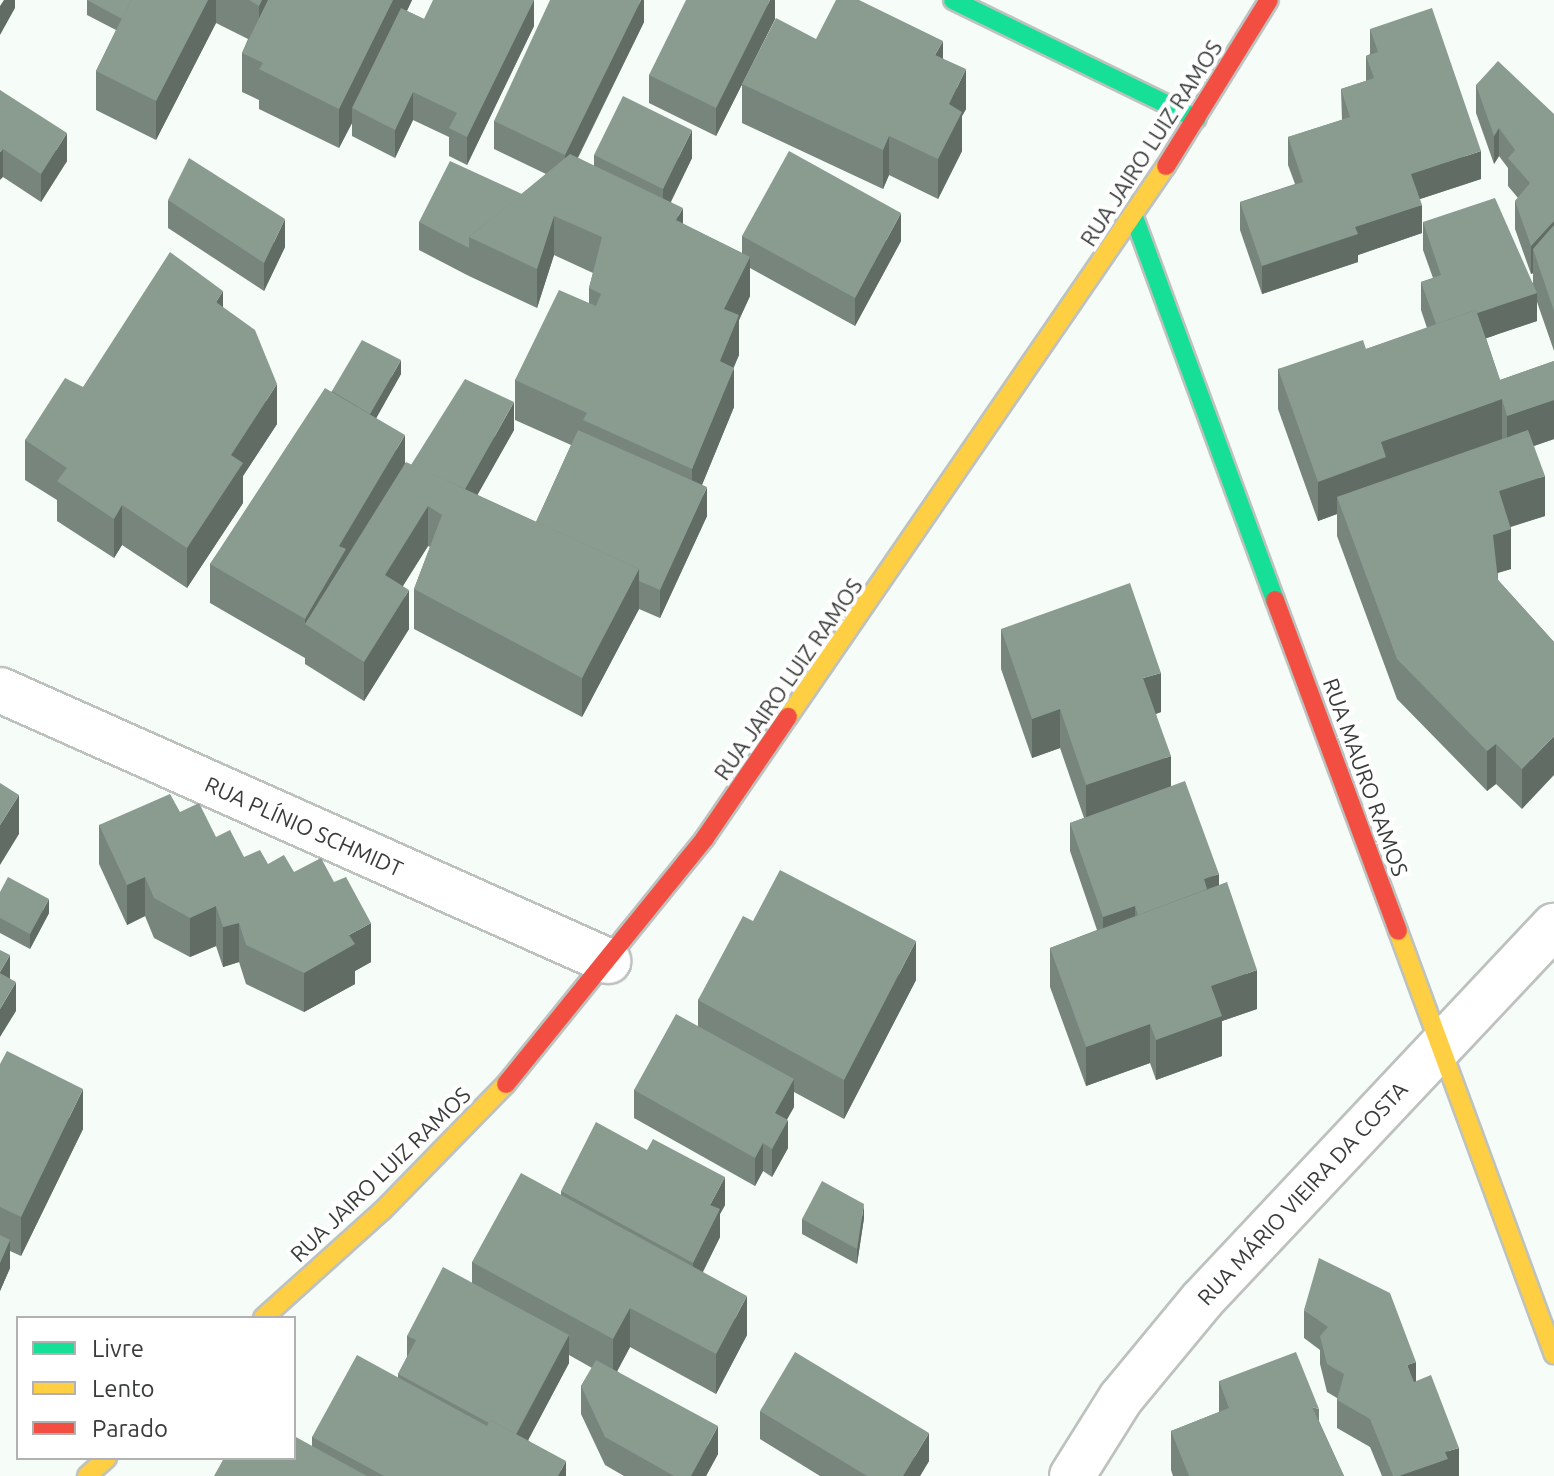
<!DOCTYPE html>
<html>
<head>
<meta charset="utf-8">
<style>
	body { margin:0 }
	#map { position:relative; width:1554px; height:1476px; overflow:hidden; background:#f6fcf7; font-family:Ubuntu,sans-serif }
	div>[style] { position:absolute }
	.roads { filter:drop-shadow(2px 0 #bec2bf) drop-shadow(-2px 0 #bec2bf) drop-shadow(0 2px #bec2bf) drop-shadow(0 -2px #bec2bf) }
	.street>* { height:44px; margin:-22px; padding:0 22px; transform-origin:22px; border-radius:22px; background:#fefffe }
	.fast>* { height:18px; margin:-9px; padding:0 9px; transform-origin:9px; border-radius:9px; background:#16e098 }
	.slow>* { height:18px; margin:-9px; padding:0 9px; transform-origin:9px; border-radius:9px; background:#ffcf43 }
	.jam>* { height:18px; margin:-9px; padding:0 9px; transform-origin:9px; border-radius:9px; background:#f24e42 }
	.wall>* { inset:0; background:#77857c }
	.shaded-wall>* { inset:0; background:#616c65 }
	.building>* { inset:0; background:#8a9b90 }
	span { translate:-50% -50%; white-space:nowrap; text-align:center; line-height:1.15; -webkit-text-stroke:8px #fff; paint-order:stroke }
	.street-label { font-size:22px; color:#393d3a }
	.legend { position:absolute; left:16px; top:1316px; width:280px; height:144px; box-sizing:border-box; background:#fff; border:2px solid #b0b1b0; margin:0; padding:10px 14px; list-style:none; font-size:24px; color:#393d3a }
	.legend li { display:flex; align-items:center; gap:16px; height:40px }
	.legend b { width:40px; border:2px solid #b0b1b0 }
</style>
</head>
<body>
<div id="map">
	<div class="roads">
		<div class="street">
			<div style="left:0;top:690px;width:666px;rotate:24.02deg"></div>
			<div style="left:1072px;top:1476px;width:92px;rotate:-57.9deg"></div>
			<div style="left:1121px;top:1398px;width:127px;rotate:-50.4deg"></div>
			<div style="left:1202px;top:1300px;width:514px;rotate:-46.74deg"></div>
		</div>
		<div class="fast">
			<div style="left:953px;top:0;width:271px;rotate:26deg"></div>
			<div style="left:1134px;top:217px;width:408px;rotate:69.8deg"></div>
		</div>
		<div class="slow">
			<div style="left:788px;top:717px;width:668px;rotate:-55.55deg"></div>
			<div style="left:1398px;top:931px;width:451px;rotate:69.8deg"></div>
			<div style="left:263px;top:1318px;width:160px;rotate:-42deg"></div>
			<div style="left:382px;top:1211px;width:177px;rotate:-45.7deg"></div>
			<div style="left:87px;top:1476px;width:27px;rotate:-42deg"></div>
		</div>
		<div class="jam">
			<div style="left:1166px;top:166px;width:195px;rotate:-58.2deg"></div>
			<div style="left:1275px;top:600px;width:353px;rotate:69.6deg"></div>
			<div style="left:506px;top:1084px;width:316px;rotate:-51deg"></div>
			<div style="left:705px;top:838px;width:147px;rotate:-55.6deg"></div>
		</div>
	</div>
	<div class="wall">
		<div style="clip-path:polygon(87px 0,412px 0,407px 11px,424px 19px,534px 0,534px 26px,467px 165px,449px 156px,449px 137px,413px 120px,395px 158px,352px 136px,352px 123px,339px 148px,259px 109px,259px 100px,242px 92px,242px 53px,248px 39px,216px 23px,156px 140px,96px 110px,96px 71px,116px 30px,87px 15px)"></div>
		<div style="clip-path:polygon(644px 0,644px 22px,578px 158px,594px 166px,594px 155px,692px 158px,671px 202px,683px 224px,742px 253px,742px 236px,901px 241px,855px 326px,750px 268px,750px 296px,739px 320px,739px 355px,733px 367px,734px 407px,702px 485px,707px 516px,660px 618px,639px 609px,582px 717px,414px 629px,414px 589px,430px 547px,428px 546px,403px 586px,409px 629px,364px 701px,305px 664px,305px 658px,210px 603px,210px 564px,332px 391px,401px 374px,376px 418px,405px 463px,411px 465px,514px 430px,477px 495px,536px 522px,571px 445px,515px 420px,515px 380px,589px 303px,589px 288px,593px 273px,554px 255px,537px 308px,469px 276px,419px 250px,419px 222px,522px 194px,546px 174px,494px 149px,494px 121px)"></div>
		<div style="clip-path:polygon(775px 0,775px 19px,716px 136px,649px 103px,649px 75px)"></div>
		<div style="clip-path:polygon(1370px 29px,1481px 179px,1420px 199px,1422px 233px,1358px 255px,1358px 262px,1262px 294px,1240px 230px,1240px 202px,1295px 184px,1288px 165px,1288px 137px,1342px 120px,1341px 89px,1366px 81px,1366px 56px,1370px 54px)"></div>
		<div style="clip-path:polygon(816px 39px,943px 58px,966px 109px,962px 116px,962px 151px,938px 199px,889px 175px,883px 189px,742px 123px,742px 84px)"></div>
		<div style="clip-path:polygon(1476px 85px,1554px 114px,1554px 351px,1537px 302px,1537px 321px,1486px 338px,1500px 380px,1554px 361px,1554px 439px,1534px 446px,1545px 516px,1511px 527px,1511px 569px,1498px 573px,1498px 580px,1554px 642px,1522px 809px,1496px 784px,1487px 791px,1397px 699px,1337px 536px,1337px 514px,1318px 521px,1278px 409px,1278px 369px,1366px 349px,1427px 328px,1421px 310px,1421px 282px,1433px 278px,1423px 250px,1423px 222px,1533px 283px,1533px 273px,1531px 274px,1515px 229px,1515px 201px,1518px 198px,1508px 186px,1508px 168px,1499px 156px,1494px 164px,1476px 113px)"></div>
		<div style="clip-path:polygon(0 90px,67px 161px,41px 202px,3px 177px)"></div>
		<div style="clip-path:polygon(168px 200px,285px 247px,264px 291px,168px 228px)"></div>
		<div style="clip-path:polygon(223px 307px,277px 424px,243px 476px,243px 503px,187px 588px,122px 545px,114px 558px,57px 521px,57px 500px,25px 480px,25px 440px,83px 387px)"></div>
		<div style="clip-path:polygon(1001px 629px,1161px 712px,1156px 714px,1171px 786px,1219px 885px,1257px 1009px,1222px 1021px,1222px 1056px,1156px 1080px,1150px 1063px,1086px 1086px,1050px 987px,1050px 948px,1097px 930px,1070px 851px,1070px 823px,1084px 818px,1060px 748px,1032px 758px,1001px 669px)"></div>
		<div style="clip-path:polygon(180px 812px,244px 857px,294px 872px,371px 962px,355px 971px,355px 984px,304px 1012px,246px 984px,239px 962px,223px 967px,216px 946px,190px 957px,154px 938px,145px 916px,127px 925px,99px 864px,99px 825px)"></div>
		<div style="clip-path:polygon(0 892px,49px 913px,30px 949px,0 933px)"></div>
		<div style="clip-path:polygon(753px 921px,916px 980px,844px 1119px,794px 1092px,794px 1107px,787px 1119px,788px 1148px,772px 1177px,763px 1171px,755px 1186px,634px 1118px,634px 1090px,698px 1026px,698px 1000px)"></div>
		<div style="clip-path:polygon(0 1064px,83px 1129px,21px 1256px,10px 1251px,10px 1268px,0 1291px)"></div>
		<div style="clip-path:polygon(561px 1191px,725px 1205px,720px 1214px,720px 1237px,703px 1272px,747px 1335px,716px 1394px,630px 1347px,617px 1371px,718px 1454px,706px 1476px,624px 1476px,605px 1465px,581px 1414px,581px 1386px,592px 1368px,569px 1355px,569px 1363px,528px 1440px,566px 1476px,214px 1476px,312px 1446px,312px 1437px,398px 1378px,398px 1374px,407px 1357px,407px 1336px,472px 1283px,472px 1262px,561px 1195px)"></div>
		<div style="clip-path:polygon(864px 1218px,857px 1264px,802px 1234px,802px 1219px)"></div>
		<div style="clip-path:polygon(1304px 1310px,1416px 1381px,1459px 1476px,1382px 1476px,1370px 1447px,1337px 1428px,1337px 1398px,1327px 1392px,1320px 1364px,1320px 1350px,1304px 1338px)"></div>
		<div style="clip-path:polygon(1219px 1381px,1319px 1409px,1319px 1421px,1344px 1476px,1173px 1476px,1171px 1470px,1171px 1431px,1219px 1412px)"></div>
		<div style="clip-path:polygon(760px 1411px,929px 1461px,920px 1476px,820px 1476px,760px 1439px)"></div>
	</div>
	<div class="shaded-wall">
		<div style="clip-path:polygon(4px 0,15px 0,15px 8px,0 35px,0 6px)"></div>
		<div style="clip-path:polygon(208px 0,216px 0,216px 23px,156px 140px,156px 101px)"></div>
		<div style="clip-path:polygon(262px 0,281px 0,259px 45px,259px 6px)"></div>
		<div style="clip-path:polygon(393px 0,412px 0,358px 111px,352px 108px,352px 123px,339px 148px,339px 109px)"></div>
		<div style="clip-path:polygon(534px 0,534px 26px,467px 165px,467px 137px)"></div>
		<div style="clip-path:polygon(641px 0,644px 0,644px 22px,565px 183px,565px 155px)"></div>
		<div style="clip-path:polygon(770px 0,775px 0,775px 19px,716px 136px,716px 108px)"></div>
		<div style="clip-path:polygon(943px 41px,943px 81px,935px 55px)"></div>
		<div style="clip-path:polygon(966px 69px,966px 109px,962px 116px,962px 151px,938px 199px,938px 159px,949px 104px)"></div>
		<div style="clip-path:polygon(413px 92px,413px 120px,395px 158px,395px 130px)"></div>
		<div style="clip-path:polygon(1499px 128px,1499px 156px,1494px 164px,1494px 136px)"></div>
		<div style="clip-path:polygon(692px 130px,692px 158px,663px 217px,663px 189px)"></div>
		<div style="clip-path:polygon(67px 133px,67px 161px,41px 202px,41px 174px)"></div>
		<div style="clip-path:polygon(889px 136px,889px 175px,883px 189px,883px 150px)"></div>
		<div style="clip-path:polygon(3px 149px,3px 177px,0 180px,0 152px)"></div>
		<div style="clip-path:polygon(1481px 151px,1481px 179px,1411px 202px,1411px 174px)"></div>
		<div style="clip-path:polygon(1422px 205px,1422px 233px,1358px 255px,1358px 262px,1262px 294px,1262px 266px,1355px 227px)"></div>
		<div style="clip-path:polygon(683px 208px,683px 248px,676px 220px)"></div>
		<div style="clip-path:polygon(901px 213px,901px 241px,855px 326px,855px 298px)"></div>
		<div style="clip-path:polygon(554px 216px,554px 255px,537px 308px,537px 269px)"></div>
		<div style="clip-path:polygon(285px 219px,285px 247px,264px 291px,264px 263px)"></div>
		<div style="clip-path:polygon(1554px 221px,1554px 249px,1533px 249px,1533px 273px,1531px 274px,1531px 246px)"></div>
		<div style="clip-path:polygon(750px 257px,750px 296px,739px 320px,739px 355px,720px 401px,720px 361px,724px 309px)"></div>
		<div style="clip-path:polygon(223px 291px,223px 331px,216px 302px)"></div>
		<div style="clip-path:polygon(1537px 293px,1537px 321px,1437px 355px,1437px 327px)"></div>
		<div style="clip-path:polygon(401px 360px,401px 374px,369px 431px,369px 416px)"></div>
		<div style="clip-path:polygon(734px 368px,734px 407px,692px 509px,692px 469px)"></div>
		<div style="clip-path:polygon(277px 384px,277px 424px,243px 476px,243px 503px,187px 588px,187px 548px,231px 455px)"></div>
		<div style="clip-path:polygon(1502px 399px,1502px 439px,1337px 497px,1337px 514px,1318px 521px,1318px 482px,1381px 442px)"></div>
		<div style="clip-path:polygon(1554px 400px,1554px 439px,1507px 455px,1507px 416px)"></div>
		<div style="clip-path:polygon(514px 402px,514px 430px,460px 526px,460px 498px)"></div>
		<div style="clip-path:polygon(405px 435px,405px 475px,305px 624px,305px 619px,339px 546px)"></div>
		<div style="clip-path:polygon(1545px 476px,1545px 516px,1499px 530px,1499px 491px)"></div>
		<div style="clip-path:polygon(707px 487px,707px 516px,660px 618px,660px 590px)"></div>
		<div style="clip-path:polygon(122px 505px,122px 545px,114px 558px,114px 519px)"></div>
		<div style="clip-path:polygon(428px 506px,428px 546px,385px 614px,385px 575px)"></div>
		<div style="clip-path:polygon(1511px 529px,1511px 569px,1493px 574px,1493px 535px)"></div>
		<div style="clip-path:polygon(639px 569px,639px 609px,582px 717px,582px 678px)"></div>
		<div style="clip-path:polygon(409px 590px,409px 629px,364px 701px,364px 662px)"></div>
		<div style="clip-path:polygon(1161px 673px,1161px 712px,1143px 718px,1143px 678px)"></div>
		<div style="clip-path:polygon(1060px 709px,1060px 748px,1032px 758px,1032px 719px)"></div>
		<div style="clip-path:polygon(1554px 736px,1554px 775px,1522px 809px,1522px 769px)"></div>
		<div style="clip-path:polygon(1496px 744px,1496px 784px,1487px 791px,1487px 751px)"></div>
		<div style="clip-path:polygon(1171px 756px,1171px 795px,1086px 824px,1086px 785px)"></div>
		<div style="clip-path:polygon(19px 795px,19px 834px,0 865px,0 825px)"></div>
		<div style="clip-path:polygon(1219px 874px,1219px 902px,1209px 905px,1204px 879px)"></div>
		<div style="clip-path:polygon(145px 877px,145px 916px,127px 925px,127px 885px)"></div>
		<div style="clip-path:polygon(49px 899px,49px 913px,30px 949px,30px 934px)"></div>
		<div style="clip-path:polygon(216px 906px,216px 946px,190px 957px,190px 918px)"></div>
		<div style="clip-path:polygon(1135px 906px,1135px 934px,1103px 945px,1103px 917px)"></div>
		<div style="clip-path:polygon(239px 923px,239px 962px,223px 967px,223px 927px)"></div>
		<div style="clip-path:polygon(371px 923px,371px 962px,355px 971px,355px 984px,304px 1012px,304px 973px,349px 935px)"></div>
		<div style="clip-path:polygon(916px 941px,916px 980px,844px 1119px,844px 1080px)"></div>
		<div style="clip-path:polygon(10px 955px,10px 983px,0 1000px,0 972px)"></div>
		<div style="clip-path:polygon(1257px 970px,1257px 1009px,1222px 1021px,1222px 1056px,1156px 1080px,1156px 1040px,1211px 986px)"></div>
		<div style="clip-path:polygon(16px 982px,16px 1011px,0 1037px,0 1009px)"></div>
		<div style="clip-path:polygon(1150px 1024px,1150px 1063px,1086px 1086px,1086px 1047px)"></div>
		<div style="clip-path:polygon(794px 1079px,794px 1107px,775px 1141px,775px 1113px)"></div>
		<div style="clip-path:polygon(83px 1089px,83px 1129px,21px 1256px,21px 1217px)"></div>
		<div style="clip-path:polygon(788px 1120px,788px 1148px,772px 1177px,772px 1149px)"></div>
		<div style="clip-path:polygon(763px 1143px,763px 1171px,755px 1186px,755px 1158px)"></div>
		<div style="clip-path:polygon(725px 1177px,725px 1205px,720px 1214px,720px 1237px,693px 1291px,693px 1263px,710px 1205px)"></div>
		<div style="clip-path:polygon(864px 1204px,864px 1218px,857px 1264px,857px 1249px)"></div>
		<div style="clip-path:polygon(10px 1240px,10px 1268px,0 1291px,0 1263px)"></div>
		<div style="clip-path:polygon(747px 1296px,747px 1335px,716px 1394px,716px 1354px)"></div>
		<div style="clip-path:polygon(630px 1308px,630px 1347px,613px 1379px,613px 1339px)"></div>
		<div style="clip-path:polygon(569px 1335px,569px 1363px,515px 1465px,515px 1437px)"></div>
		<div style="clip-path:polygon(1416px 1362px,1416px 1390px,1407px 1365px)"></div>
		<div style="clip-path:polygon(718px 1426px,718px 1454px,706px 1476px,691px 1476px)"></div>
		<div style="clip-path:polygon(929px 1433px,929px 1461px,920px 1476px,903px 1476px)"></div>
		<div style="clip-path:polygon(1459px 1448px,1459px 1476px,1399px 1476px,1445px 1452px)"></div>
		<div style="clip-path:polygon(566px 1461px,566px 1476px,558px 1476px)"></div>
	</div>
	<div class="building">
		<div style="clip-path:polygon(87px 0,131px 0,122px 19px)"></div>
		<div style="clip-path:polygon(131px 0,208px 0,156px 101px,96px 71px)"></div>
		<div style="clip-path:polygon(249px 0,262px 0,259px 6px)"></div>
		<div style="clip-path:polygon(268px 0,393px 0,339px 109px,259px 69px,263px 63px,242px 53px)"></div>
		<div style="clip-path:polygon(433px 0,534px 0,467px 137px,449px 128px,457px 113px,413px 92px,395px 130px,352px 108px,401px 8px,424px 19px)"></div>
		<div style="clip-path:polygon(550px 0,641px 0,565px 155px,494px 121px)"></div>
		<div style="clip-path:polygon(686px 0,770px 0,716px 108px,649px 75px)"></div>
		<div style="clip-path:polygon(836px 0,859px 0,943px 41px,935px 55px,966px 69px,949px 104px,962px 112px,938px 159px,889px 136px,883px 150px,742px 84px,776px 18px,816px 39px)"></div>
		<div style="clip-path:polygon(1432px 8px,1481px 151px,1411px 174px,1422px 205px,1355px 227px,1358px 234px,1262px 266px,1240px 202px,1303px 182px,1288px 137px,1350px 117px,1341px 89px,1374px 78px,1366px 56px,1378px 52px,1370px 29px)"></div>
		<div style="clip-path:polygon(1498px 61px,1554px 114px,1554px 221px,1531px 246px,1515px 201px,1530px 183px,1508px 158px,1515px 150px,1499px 128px,1494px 136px,1476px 85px)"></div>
		<div style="clip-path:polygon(0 90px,67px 133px,41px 174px,3px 149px,0 152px)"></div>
		<div style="clip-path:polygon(623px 96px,692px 130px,663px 189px,594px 155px)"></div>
		<div style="clip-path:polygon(789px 151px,901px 213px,855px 298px,742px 236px)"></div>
		<div style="clip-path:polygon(570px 154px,683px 208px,676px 220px,750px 257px,724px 309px,739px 315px,720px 361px,734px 368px,692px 469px,583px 420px,587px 413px,515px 380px,559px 290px,596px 306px,601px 294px,589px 288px,602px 237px,554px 216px,537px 269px,469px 237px)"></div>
		<div style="clip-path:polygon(189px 158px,285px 219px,264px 263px,168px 200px)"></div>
		<div style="clip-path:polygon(450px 161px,522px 194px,469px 237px,469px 248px,419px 222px)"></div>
		<div style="clip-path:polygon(1495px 198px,1537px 293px,1477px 313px,1476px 310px,1436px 324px,1421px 282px,1441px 275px,1423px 222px)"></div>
		<div style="clip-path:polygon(1554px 225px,1554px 311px,1533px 249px)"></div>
		<div style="clip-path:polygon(170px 252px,223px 291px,216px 302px,255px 330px,277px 384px,231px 455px,243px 463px,187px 548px,122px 505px,114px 519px,57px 481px,67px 468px,25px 440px,65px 378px,83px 387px)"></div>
		<div style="clip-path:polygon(1476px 310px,1500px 380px,1554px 361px,1554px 400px,1507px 416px,1502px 399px,1381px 442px,1386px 457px,1318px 482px,1278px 369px,1363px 340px,1366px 349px)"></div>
		<div style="clip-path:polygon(362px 340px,401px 360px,370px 414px,332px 391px)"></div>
		<div style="clip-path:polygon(465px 379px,514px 402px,465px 489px,411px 465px)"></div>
		<div style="clip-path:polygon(325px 388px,405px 435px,339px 546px,346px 549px,305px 619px,210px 564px)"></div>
		<div style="clip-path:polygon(578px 430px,707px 487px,660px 590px,639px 581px,639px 569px,536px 522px)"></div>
		<div style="clip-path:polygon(1528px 430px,1545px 476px,1499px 491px,1511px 529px,1493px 535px,1498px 580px,1554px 642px,1554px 736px,1522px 769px,1496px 744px,1487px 751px,1397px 659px,1337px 497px)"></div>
		<div style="clip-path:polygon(406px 462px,639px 569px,582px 678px,414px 589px,442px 515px,428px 506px,385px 575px,409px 590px,364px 662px,305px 624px)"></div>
		<div style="clip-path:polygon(1130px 583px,1161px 673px,1143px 678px,1171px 756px,1086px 785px,1060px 709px,1032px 719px,1001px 629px)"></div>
		<div style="clip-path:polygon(1185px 781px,1219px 874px,1204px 879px,1207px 889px,1138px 915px,1135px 906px,1103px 917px,1070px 823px)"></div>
		<div style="clip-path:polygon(0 783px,19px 795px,0 825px)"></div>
		<div style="clip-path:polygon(170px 794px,180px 812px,199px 803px,216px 837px,230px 830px,244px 857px,260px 850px,268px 864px,284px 855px,294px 872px,321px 858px,334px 882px,346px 877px,371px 923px,349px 935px,355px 944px,304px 973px,246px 945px,239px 923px,223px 927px,216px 906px,190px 918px,154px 898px,145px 877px,127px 885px,99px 825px)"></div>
		<div style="clip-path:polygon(780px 870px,916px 941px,844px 1080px,698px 1000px,743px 916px,753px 921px)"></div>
		<div style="clip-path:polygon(8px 877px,49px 899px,30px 934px,0 918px,0 892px)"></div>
		<div style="clip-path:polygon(1227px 882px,1257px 970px,1211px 986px,1222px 1016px,1156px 1040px,1150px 1024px,1086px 1047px,1050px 948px)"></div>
		<div style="clip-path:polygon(0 950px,10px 955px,0 972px)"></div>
		<div style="clip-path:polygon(0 973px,16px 982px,0 1009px)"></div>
		<div style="clip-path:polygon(676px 1014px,794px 1079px,775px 1113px,788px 1120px,772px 1149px,763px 1143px,755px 1158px,634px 1090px)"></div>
		<div style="clip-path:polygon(7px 1051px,83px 1089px,21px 1217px,0 1207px,0 1064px)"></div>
		<div style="clip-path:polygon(596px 1122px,647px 1150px,653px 1139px,725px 1177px,710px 1205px,720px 1209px,693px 1263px,561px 1191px)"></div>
		<div style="clip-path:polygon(521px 1173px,747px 1296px,716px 1354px,630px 1308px,613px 1339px,472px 1262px)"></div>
		<div style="clip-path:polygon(822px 1181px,864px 1204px,857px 1249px,802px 1219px)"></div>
		<div style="clip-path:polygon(0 1235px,10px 1240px,0 1263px)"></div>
		<div style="clip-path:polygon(1319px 1258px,1390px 1293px,1416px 1362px,1407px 1365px,1414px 1382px,1431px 1375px,1459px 1448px,1445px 1452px,1448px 1459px,1399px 1476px,1393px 1476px,1370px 1419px,1337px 1400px,1344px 1374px,1327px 1364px,1320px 1336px,1328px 1327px,1304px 1310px)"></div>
		<div style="clip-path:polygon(443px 1267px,569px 1335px,516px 1434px,490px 1420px,489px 1423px,398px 1374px,416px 1340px,407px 1336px)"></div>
		<div style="clip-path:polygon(795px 1352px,929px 1433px,903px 1476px,867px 1476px,760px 1411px)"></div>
		<div style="clip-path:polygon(1296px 1352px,1319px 1409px,1312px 1407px,1344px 1476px,1189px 1476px,1171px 1431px,1229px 1408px,1219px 1381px)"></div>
		<div style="clip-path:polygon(357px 1355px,487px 1426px,490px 1420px,566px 1461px,558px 1476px,384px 1476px,312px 1437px)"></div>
		<div style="clip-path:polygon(596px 1360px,718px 1426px,691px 1476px,674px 1476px,605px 1437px,581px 1386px)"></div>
		<div style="clip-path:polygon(294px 1436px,367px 1476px,214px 1476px,224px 1458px,294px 1458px)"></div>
	</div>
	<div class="street-label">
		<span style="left:1151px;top:143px;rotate:-57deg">RUA JAIRO LUIZ RAMOS</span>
		<span style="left:788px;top:679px;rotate:-55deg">RUA JAIRO LUIZ RAMOS</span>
		<span style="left:1366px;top:777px;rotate:70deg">RUA MAURO RAMOS</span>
		<span style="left:304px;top:826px;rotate:24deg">RUA PLÍNIO SCHMIDT</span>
		<span style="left:380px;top:1174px;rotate:-44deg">RUA JAIRO LUIZ RAMOS</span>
		<span style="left:1302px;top:1193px;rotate:-47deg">RUA MÁRIO VIEIRA DA COSTA</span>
	</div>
	<ul class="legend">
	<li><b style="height:10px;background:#16e098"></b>Livre</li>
	<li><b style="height:10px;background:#ffcf43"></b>Lento</li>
	<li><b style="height:10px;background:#f24e42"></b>Parado</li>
	</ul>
</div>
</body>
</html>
